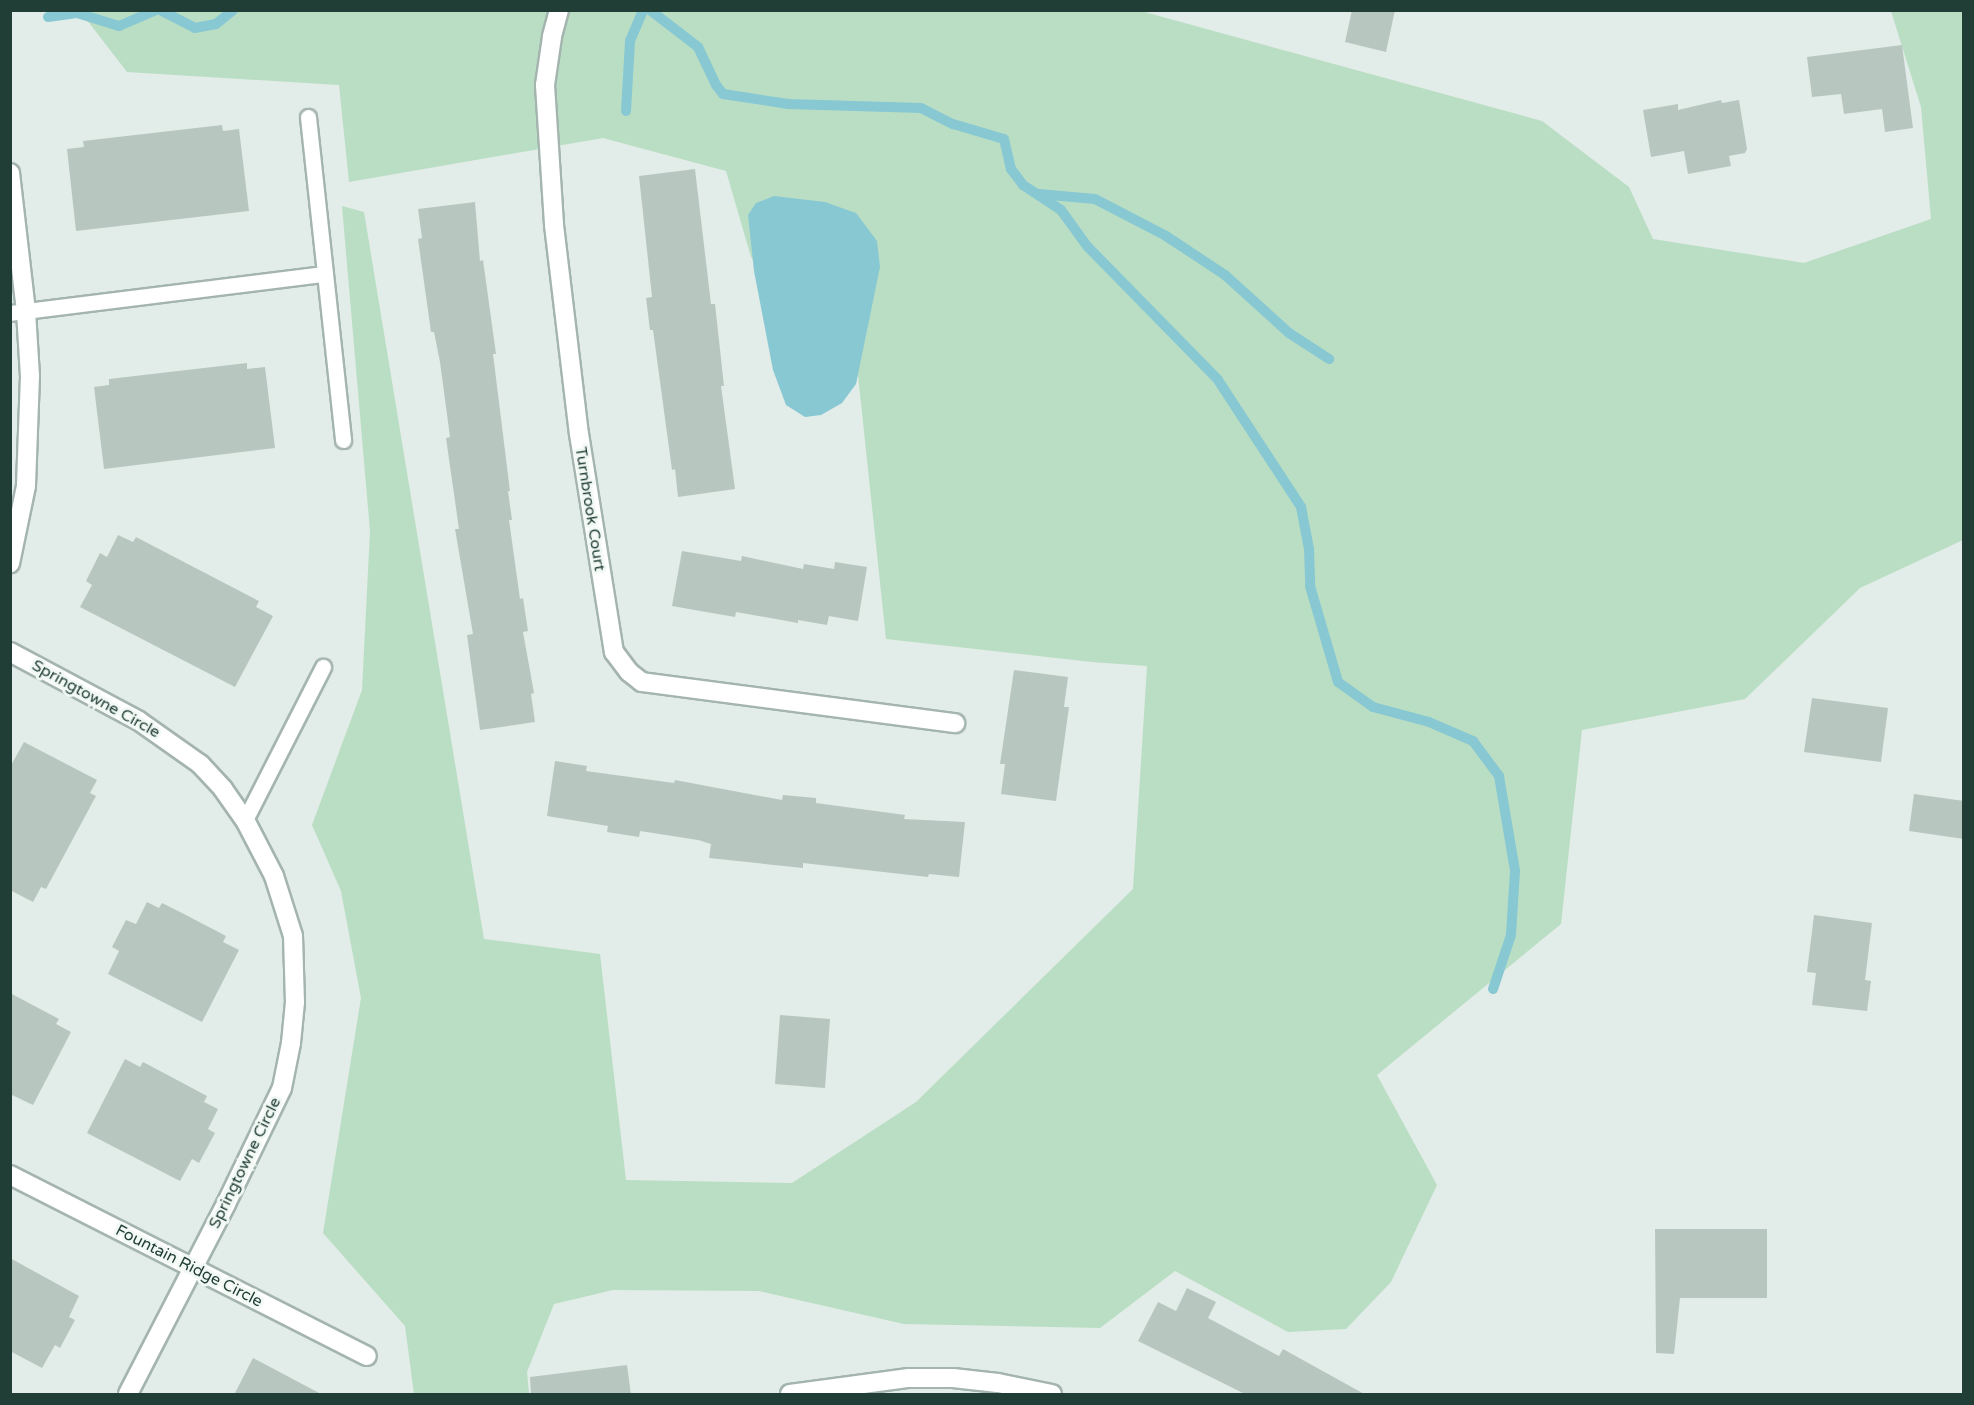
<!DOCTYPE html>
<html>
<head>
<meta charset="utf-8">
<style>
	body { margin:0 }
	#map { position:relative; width:1974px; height:1405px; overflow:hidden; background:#e2ece8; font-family:"Varela Round",sans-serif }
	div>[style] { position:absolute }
	.green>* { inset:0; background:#badec3 }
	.water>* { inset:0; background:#88c8d3 }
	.stream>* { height:10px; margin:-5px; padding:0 5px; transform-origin:5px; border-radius:5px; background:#88c8d3 }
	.building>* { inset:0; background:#b7c7c0 }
	.roads { filter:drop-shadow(2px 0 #a4b4af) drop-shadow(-2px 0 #a4b4af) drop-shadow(0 2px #a4b4af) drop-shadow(0 -2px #a4b4af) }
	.service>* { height:15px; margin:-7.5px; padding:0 7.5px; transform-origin:7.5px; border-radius:7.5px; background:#fff }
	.minor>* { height:18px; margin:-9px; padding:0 9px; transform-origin:9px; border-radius:9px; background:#fff }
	span { translate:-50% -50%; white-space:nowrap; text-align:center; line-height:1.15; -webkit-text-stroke:6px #f2f9f5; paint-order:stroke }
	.street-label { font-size:16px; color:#213e36 }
	.frame { position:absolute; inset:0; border:12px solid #213e36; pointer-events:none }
</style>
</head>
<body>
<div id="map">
	<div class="green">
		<div style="clip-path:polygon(80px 11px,1141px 11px,1542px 121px,1629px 187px,1653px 239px,1804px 263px,1931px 219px,1921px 107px,1891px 11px,1963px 11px,1963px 540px,1860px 588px,1745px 699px,1582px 730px,1561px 924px,1377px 1075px,1437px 1185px,1391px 1282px,1346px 1329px,1288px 1332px,1175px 1271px,1100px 1328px,904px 1324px,759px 1291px,613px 1290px,554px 1304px,527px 1372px,529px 1394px,414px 1394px,405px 1326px,323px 1233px,361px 998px,341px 891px,312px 825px,362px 690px,370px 531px,342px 206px,364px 212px,484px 939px,600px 954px,626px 1180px,792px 1183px,916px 1102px,1133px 889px,1147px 666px,1092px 662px,886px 639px,851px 309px,789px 304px,751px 257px,726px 171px,603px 138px,349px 182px,339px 85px,127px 72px)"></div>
	</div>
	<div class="water">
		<div style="clip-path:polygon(774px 196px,825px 202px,856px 213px,877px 241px,880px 267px,856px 384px,842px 403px,821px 415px,805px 417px,786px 405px,773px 370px,754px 271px,748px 215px,756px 203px)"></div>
	</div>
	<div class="stream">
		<div style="left:160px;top:10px;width:39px;rotate:27deg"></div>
		<div style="left:195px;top:28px;width:21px;rotate:-11deg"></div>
		<div style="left:216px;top:24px;width:22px;rotate:-39deg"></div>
		<div style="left:650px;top:10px;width:61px;rotate:37.6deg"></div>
		<div style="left:698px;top:47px;width:42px;rotate:64.7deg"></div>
		<div style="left:716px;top:85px;width:11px;rotate:52deg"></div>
		<div style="left:723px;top:94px;width:66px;rotate:8.7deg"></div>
		<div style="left:788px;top:104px;width:133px;rotate:1.7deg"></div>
		<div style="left:921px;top:108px;width:36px;rotate:27deg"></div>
		<div style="left:953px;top:124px;width:53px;rotate:16.4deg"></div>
		<div style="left:1004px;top:139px;width:31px;rotate:77deg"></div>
		<div style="left:1011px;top:169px;width:20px;rotate:53deg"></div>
		<div style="left:1023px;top:185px;width:45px;rotate:33.3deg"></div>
		<div style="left:1061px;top:210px;width:44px;rotate:54.2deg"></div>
		<div style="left:1087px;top:246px;width:187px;rotate:45.6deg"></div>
		<div style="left:1218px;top:380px;width:152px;rotate:56.8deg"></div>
		<div style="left:1301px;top:507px;width:43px;rotate:79.2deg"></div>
		<div style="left:1309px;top:549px;width:37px;rotate:88deg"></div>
		<div style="left:1310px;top:586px;width:100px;rotate:73.7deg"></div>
		<div style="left:1338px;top:682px;width:43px;rotate:35.5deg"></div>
		<div style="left:1373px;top:707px;width:58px;rotate:15deg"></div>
		<div style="left:1429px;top:722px;width:48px;rotate:23.4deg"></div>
		<div style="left:1473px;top:741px;width:44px;rotate:53.4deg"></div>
		<div style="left:1499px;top:776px;width:96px;rotate:80.4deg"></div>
		<div style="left:1515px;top:871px;width:64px;rotate:93.6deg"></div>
		<div style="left:1511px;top:935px;width:57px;rotate:108.4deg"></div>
		<div style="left:48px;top:17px;width:29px;rotate:-8deg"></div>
		<div style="left:77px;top:13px;width:44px;rotate:17.2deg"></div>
		<div style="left:119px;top:26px;width:40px;rotate:-23.4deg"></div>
		<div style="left:626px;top:111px;width:70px;rotate:-86.7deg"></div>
		<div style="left:630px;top:41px;width:34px;rotate:-67deg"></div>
		<div style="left:1039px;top:194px;width:56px;rotate:5.1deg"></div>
		<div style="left:1095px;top:199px;width:80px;rotate:27.5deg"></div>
		<div style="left:1166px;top:236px;width:71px;rotate:33.5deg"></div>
		<div style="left:1225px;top:275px;width:86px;rotate:42.2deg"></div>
		<div style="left:1289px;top:333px;width:48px;rotate:33deg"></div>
	</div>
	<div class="building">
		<div style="clip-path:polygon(1352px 10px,1395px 10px,1386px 52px,1345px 42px)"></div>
		<div style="clip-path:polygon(1902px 45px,1913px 128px,1885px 132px,1882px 109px,1844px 114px,1841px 94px,1812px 97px,1807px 57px)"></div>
		<div style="clip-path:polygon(1721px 100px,1722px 103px,1739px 100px,1747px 149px,1745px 153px,1729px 156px,1731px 166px,1688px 174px,1684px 151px,1651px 157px,1643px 110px,1678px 104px,1678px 110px)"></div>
		<div style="clip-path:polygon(222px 125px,223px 131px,239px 129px,249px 211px,76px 231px,67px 149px,84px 147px,83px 141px)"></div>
		<div style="clip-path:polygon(695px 169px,711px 304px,715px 304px,724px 386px,721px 386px,735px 489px,678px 497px,675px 469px,672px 470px,653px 330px,650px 330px,646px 298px,652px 297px,639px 176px)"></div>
		<div style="clip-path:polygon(475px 202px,480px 261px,483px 260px,496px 354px,493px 354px,510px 491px,508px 491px,512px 520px,509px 520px,520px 599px,523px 598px,528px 631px,523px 632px,534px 693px,531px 694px,535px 722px,480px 730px,467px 635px,473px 634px,455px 529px,459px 529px,446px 438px,450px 437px,440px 362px,434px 332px,431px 332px,418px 239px,422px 238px,418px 209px)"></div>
		<div style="clip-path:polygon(247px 363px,247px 369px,265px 367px,275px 448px,104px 469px,94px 387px,109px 385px,109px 379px)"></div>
		<div style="clip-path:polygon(118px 535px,133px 542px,136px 537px,259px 601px,256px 607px,273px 616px,235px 687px,80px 607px,92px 585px,86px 581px,100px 553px,107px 557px)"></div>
		<div style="clip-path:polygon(682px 551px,741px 561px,742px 556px,803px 569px,804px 564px,834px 569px,835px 562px,867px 567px,858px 621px,829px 616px,827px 625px,798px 620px,798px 623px,736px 612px,735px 617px,672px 606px)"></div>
		<div style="clip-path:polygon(1014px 670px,1068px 677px,1064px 707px,1069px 707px,1056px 801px,1001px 794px,1005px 764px,1000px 764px)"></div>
		<div style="clip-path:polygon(1812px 698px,1888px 708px,1881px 762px,1804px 752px)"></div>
		<div style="clip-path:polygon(24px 742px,97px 780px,90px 793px,96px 796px,46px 889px,41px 887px,33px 902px,10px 890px,10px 767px)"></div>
		<div style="clip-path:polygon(555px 761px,587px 766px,586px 771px,674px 783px,675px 780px,782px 800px,783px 795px,816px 798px,816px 803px,905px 815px,904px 819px,965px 822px,959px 877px,929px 874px,928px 877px,803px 863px,803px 868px,709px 858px,711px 844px,698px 840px,640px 831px,639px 837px,607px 832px,608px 826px,547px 816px)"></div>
		<div style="clip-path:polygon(1914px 794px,1964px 801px,1964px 839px,1909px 831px)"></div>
		<div style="clip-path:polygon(147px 902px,159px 908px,162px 903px,184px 914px,226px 936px,223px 942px,239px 950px,202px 1022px,108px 974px,119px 951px,112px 947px,126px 920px,136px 924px)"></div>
		<div style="clip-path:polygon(1814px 915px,1872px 923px,1865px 980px,1871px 981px,1867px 1011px,1812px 1005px,1816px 973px,1807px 972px)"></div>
		<div style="clip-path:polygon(10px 993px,59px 1019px,56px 1024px,71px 1032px,33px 1105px,10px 1094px)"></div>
		<div style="clip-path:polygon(780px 1015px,830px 1019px,825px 1088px,775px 1084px)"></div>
		<div style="clip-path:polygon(125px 1059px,140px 1067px,143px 1062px,177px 1080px,207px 1096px,204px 1102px,218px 1109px,208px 1129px,215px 1133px,199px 1163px,192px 1159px,180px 1181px,87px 1133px)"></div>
		<div style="clip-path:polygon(1655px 1229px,1767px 1229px,1767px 1298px,1680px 1298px,1674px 1354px,1656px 1353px)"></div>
		<div style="clip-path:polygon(10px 1258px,79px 1296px,69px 1317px,75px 1320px,60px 1348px,55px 1345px,42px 1368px,10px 1351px)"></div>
		<div style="clip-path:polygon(1187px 1288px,1216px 1302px,1208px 1318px,1279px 1356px,1283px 1349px,1366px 1395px,1247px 1395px,1138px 1341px,1158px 1302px,1176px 1311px)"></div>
		<div style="clip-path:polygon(253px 1358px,323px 1395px,234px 1395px)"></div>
		<div style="clip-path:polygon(627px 1365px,631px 1395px,531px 1395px,530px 1377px)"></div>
	</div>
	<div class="roads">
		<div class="service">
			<div style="left:308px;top:117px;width:325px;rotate:83.8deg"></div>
			<div style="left:10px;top:313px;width:317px;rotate:-7.1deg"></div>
			<div style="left:245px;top:820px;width:172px;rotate:-63deg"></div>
		</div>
		<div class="minor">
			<div style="left:559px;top:10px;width:28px;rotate:105deg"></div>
			<div style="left:552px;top:37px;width:49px;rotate:98.3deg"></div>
			<div style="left:545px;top:85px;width:140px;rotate:86.3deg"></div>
			<div style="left:554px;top:225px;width:210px;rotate:83.2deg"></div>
			<div style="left:579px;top:434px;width:221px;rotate:80.9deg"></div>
			<div style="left:614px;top:652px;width:25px;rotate:53deg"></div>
			<div style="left:629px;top:672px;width:16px;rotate:38deg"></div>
			<div style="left:642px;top:682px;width:316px;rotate:7.5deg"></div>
			<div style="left:10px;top:173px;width:139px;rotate:83.4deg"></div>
			<div style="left:26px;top:311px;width:65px;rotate:86.5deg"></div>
			<div style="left:30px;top:376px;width:110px;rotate:92.1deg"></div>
			<div style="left:26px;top:486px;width:79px;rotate:101.7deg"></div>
			<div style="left:10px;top:652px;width:146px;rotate:28.1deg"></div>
			<div style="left:139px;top:721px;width:75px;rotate:35.2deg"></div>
			<div style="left:200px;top:764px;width:34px;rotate:47deg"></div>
			<div style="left:223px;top:789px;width:38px;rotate:55deg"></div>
			<div style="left:245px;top:820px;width:63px;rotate:62.6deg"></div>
			<div style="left:274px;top:876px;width:63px;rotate:72.4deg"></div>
			<div style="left:293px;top:936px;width:66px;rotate:88.3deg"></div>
			<div style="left:295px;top:1002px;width:41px;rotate:95.6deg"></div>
			<div style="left:291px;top:1043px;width:46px;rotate:101.3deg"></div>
			<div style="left:282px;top:1088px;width:129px;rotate:115.8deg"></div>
			<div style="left:226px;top:1204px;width:214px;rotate:117.3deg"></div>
			<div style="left:10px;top:1175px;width:400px;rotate:26.9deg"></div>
			<div style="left:790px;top:1394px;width:120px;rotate:-7.7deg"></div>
			<div style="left:909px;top:1378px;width:44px"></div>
			<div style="left:953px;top:1378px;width:45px;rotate:6.3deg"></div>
			<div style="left:998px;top:1383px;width:55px;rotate:11.5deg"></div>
		</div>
	</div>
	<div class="street-label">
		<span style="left:590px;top:509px;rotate:81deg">Turnbrook Court</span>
		<span style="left:96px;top:699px;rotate:29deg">Springtowne Circle</span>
		<span style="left:245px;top:1163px;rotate:-64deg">Springtowne Circle</span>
		<span style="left:189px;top:1266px;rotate:27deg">Fountain Ridge Circle</span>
	</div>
	<div class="frame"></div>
</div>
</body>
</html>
